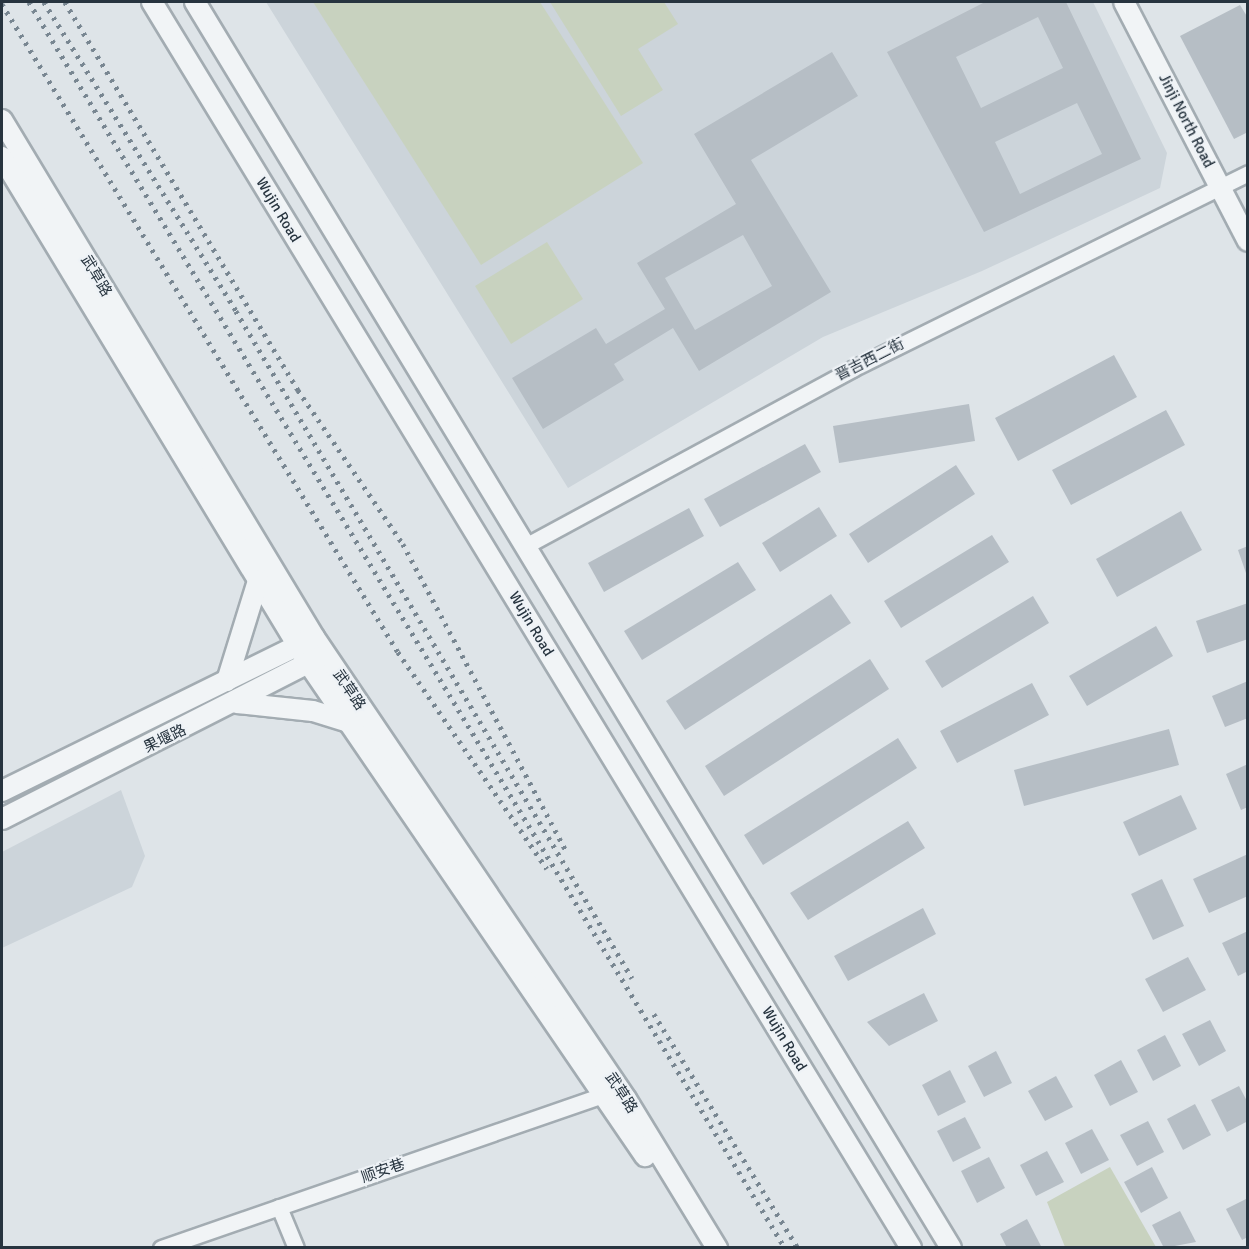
<!DOCTYPE html>
<html>
<head>
<meta charset="utf-8">
<style>
	body { margin:0 }
	#map { position:relative; width:1249px; height:1249px; overflow:hidden; background:#dee4e8; font-family:Signika,"Noto Sans SC",sans-serif }
	div>[style] { position:absolute }
	.built>* { inset:0; background:#ccd4da }
	.green>* { inset:0; background:#c8d2bf }
	.building>* { inset:0; background:#b6bec5 }
	.roads { filter:drop-shadow(2px 0 #a3acb2) drop-shadow(-2px 0 #a3acb2) drop-shadow(0 2px #a3acb2) drop-shadow(0 -2px #a3acb2) }
	.minor>* { height:15px; margin:-7.5px; padding:0 7.5px; transform-origin:7.5px; border-radius:7.5px; background:#f1f4f6 }
	.tertiary>* { height:20px; margin:-10px; padding:0 10px; transform-origin:10px; border-radius:10px; background:#f1f4f6 }
	.rail>* { height:4.5px; margin-top:-2.25px; transform-origin:0; background:repeating-linear-gradient(90deg,#788691 0 3px,transparent 0 9px) }
	span { translate:-50% -50%; white-space:nowrap; text-align:center; line-height:1.15; -webkit-text-stroke:4.5px #eef2f6; paint-order:stroke }
	.street-label { font-size:15px; color:#27343f }
	.frame { position:absolute; inset:0; border:3px solid #27343f; pointer-events:none }
</style>
</head>
<body>
<div id="map">
	<div class="built">
		<div style="clip-path:polygon(266px 2px,1093px 2px,1167px 153px,1160px 188px,982px 271px,823px 337px,568px 488px)"></div>
		<div style="clip-path:polygon(121px 790px,145px 856px,132px 887px,2px 948px,2px 852px)"></div>
	</div>
	<div class="green">
		<div style="clip-path:polygon(313px 2px,540px 2px,643px 163px,481px 265px)"></div>
		<div style="clip-path:polygon(550px 2px,664px 2px,678px 24px,638px 49px,663px 90px,621px 116px)"></div>
		<div style="clip-path:polygon(547px 242px,583px 299px,511px 344px,475px 286px)"></div>
		<div style="clip-path:polygon(1110px 1167px,1156px 1247px,1065px 1247px,1047px 1202px)"></div>
	</div>
	<div class="building">
		<div style="clip-path:polygon(evenodd,985px 2px,1066px 2px,1141px 159px,984px 232px,887px 52px,985px 2px,1038px 17px,1063px 68px,981px 108px,956px 57px,1038px 17px,985px 2px,1077px 103px,1102px 154px,1020px 194px,995px 142px,1077px 103px)"></div>
		<div style="clip-path:polygon(1240px 5px,1248px 18px,1248px 132px,1234px 139px,1180px 36px)"></div>
		<div style="clip-path:polygon(evenodd,832px 52px,858px 96px,751px 160px,831px 292px,699px 371px,673px 328px,614px 364px,624px 380px,543px 429px,512px 378px,596px 328px,606px 344px,665px 309px,637px 263px,736px 204px,694px 134px,832px 52px,743px 235px,772px 286px,695px 330px,665px 278px,743px 235px)"></div>
		<div style="clip-path:polygon(1114px 355px,1137px 397px,1018px 461px,995px 418px)"></div>
		<div style="clip-path:polygon(969px 404px,975px 441px,839px 463px,833px 426px)"></div>
		<div style="clip-path:polygon(1166px 410px,1185px 445px,1071px 505px,1052px 470px)"></div>
		<div style="clip-path:polygon(805px 444px,821px 472px,720px 527px,704px 499px)"></div>
		<div style="clip-path:polygon(956px 465px,975px 494px,868px 563px,849px 534px)"></div>
		<div style="clip-path:polygon(819px 507px,837px 536px,780px 572px,762px 543px)"></div>
		<div style="clip-path:polygon(689px 508px,704px 536px,604px 592px,588px 563px)"></div>
		<div style="clip-path:polygon(1181px 511px,1202px 550px,1117px 597px,1096px 559px)"></div>
		<div style="clip-path:polygon(992px 535px,1009px 562px,901px 628px,884px 601px)"></div>
		<div style="clip-path:polygon(1248px 546px,1248px 576px,1247px 576px,1238px 550px)"></div>
		<div style="clip-path:polygon(738px 562px,756px 590px,642px 660px,624px 631px)"></div>
		<div style="clip-path:polygon(831px 594px,851px 623px,685px 730px,666px 701px)"></div>
		<div style="clip-path:polygon(1033px 596px,1049px 623px,942px 688px,925px 661px)"></div>
		<div style="clip-path:polygon(1248px 603px,1248px 639px,1207px 653px,1196px 621px)"></div>
		<div style="clip-path:polygon(1156px 626px,1173px 656px,1087px 706px,1069px 676px)"></div>
		<div style="clip-path:polygon(870px 659px,889px 689px,724px 796px,705px 766px)"></div>
		<div style="clip-path:polygon(1248px 681px,1248px 718px,1225px 727px,1212px 696px)"></div>
		<div style="clip-path:polygon(1032px 683px,1049px 715px,957px 763px,940px 731px)"></div>
		<div style="clip-path:polygon(1169px 729px,1179px 765px,1024px 806px,1014px 770px)"></div>
		<div style="clip-path:polygon(898px 738px,917px 768px,763px 865px,744px 835px)"></div>
		<div style="clip-path:polygon(1248px 764px,1248px 807px,1241px 810px,1226px 774px)"></div>
		<div style="clip-path:polygon(1181px 795px,1197px 829px,1139px 856px,1123px 822px)"></div>
		<div style="clip-path:polygon(908px 821px,925px 848px,808px 920px,790px 893px)"></div>
		<div style="clip-path:polygon(1248px 854px,1248px 896px,1209px 913px,1193px 879px)"></div>
		<div style="clip-path:polygon(1162px 879px,1184px 926px,1153px 940px,1131px 894px)"></div>
		<div style="clip-path:polygon(923px 908px,936px 934px,848px 981px,834px 956px)"></div>
		<div style="clip-path:polygon(1248px 931px,1248px 971px,1238px 976px,1222px 943px)"></div>
		<div style="clip-path:polygon(1188px 957px,1206px 990px,1163px 1012px,1145px 979px)"></div>
		<div style="clip-path:polygon(924px 993px,938px 1021px,889px 1046px,867px 1022px)"></div>
		<div style="clip-path:polygon(1210px 1020px,1226px 1051px,1199px 1066px,1182px 1034px)"></div>
		<div style="clip-path:polygon(1165px 1035px,1181px 1066px,1153px 1081px,1137px 1050px)"></div>
		<div style="clip-path:polygon(996px 1051px,1012px 1083px,984px 1097px,968px 1066px)"></div>
		<div style="clip-path:polygon(1121px 1060px,1138px 1092px,1110px 1106px,1094px 1075px)"></div>
		<div style="clip-path:polygon(950px 1070px,966px 1102px,938px 1116px,922px 1085px)"></div>
		<div style="clip-path:polygon(1056px 1076px,1073px 1107px,1045px 1121px,1028px 1091px)"></div>
		<div style="clip-path:polygon(1239px 1086px,1248px 1103px,1248px 1121px,1227px 1132px,1211px 1100px)"></div>
		<div style="clip-path:polygon(1195px 1104px,1211px 1135px,1183px 1150px,1167px 1119px)"></div>
		<div style="clip-path:polygon(965px 1117px,981px 1148px,953px 1162px,937px 1131px)"></div>
		<div style="clip-path:polygon(1148px 1121px,1164px 1152px,1137px 1166px,1120px 1135px)"></div>
		<div style="clip-path:polygon(1092px 1129px,1109px 1160px,1081px 1174px,1065px 1143px)"></div>
		<div style="clip-path:polygon(1047px 1151px,1064px 1182px,1036px 1196px,1020px 1165px)"></div>
		<div style="clip-path:polygon(989px 1157px,1005px 1188px,977px 1203px,961px 1171px)"></div>
		<div style="clip-path:polygon(1152px 1167px,1168px 1198px,1141px 1213px,1124px 1182px)"></div>
		<div style="clip-path:polygon(1248px 1198px,1248px 1237px,1242px 1240px,1226px 1209px)"></div>
		<div style="clip-path:polygon(1180px 1211px,1196px 1242px,1164px 1248px,1152px 1225px)"></div>
		<div style="clip-path:polygon(1027px 1219px,1042px 1248px,1007px 1248px,1000px 1234px)"></div>
	</div>
	<div class="roads">
		<div class="minor">
			<div style="left:527px;top:545px;width:370px;rotate:-28.4deg"></div>
			<div style="left:852px;top:369px;width:442px;rotate:-26.3deg"></div>
			<div style="left:279px;top:1207px;width:44px;rotate:67.5deg"></div>
			<div style="left:161px;top:1248px;width:471px;rotate:-19.1deg"></div>
		</div>
		<div class="tertiary">
			<div style="left:152px;top:2px;width:1459px;rotate:58.65deg"></div>
			<div style="left:195px;top:2px;width:1457px;rotate:58.75deg"></div>
			<div style="left:1124px;top:2px;width:269px;rotate:62.6deg"></div>
			<div style="left:2px;top:120px;width:604px;rotate:58.89deg"></div>
			<div style="left:314px;top:637px;width:557px;rotate:55.97deg"></div>
			<div style="left:626px;top:1099px;width:175px;rotate:58.6deg"></div>
			<div style="left:2px;top:157px;width:593px;rotate:58.8deg"></div>
			<div style="left:309px;top:664px;width:596px;rotate:55.67deg"></div>
			<div style="left:227px;top:681px;width:105px;rotate:-72.8deg"></div>
			<div style="left:237px;top:703px;width:76px;rotate:6deg"></div>
			<div style="left:313px;top:711px;width:37px;rotate:17deg"></div>
			<div style="left:2px;top:791px;width:342px;rotate:-26.2deg"></div>
			<div style="left:2px;top:819px;width:357px;rotate:-27deg"></div>
		</div>
	</div>
	<div class="rail">
		<div style="left:29px;top:2px;width:1457px;rotate:58.75deg"></div>
		<div style="left:44px;top:2px;width:364px;rotate:58.1deg"></div>
		<div style="left:236px;top:311px;width:776px;rotate:59.3deg"></div>
		<div style="left:65px;top:2px;width:453px;rotate:59deg"></div>
		<div style="left:298px;top:390px;width:186px;rotate:55.7deg"></div>
		<div style="left:403px;top:544px;width:348px;rotate:62deg"></div>
		<div style="left:2px;top:4px;width:759px;rotate:58.57deg"></div>
		<div style="left:398px;top:652px;width:263px;rotate:55.5deg"></div>
		<div style="left:654px;top:1014px;width:275px;rotate:58.4deg"></div>
	</div>
	<div class="street-label">
		<span style="left:1186px;top:121px;rotate:63deg">Jinji North Road</span>
		<span style="left:278px;top:210px;rotate:59deg">Wujin Road</span>
		<span style="left:96px;top:276px;rotate:59deg">武草路</span>
		<span style="left:870px;top:360px;rotate:-27deg">晋吉西二街</span>
		<span style="left:531px;top:624px;rotate:59deg">Wujin Road</span>
		<span style="left:349px;top:690px;rotate:56deg">武草路</span>
		<span style="left:165px;top:739px;rotate:-26deg">果堰路</span>
		<span style="left:784px;top:1039px;rotate:59deg">Wujin Road</span>
		<span style="left:621px;top:1093px;rotate:57deg">武草路</span>
		<span style="left:383px;top:1171px;rotate:-19deg">顺安巷</span>
	</div>
	<div class="frame"></div>
</div>
</body>
</html>
